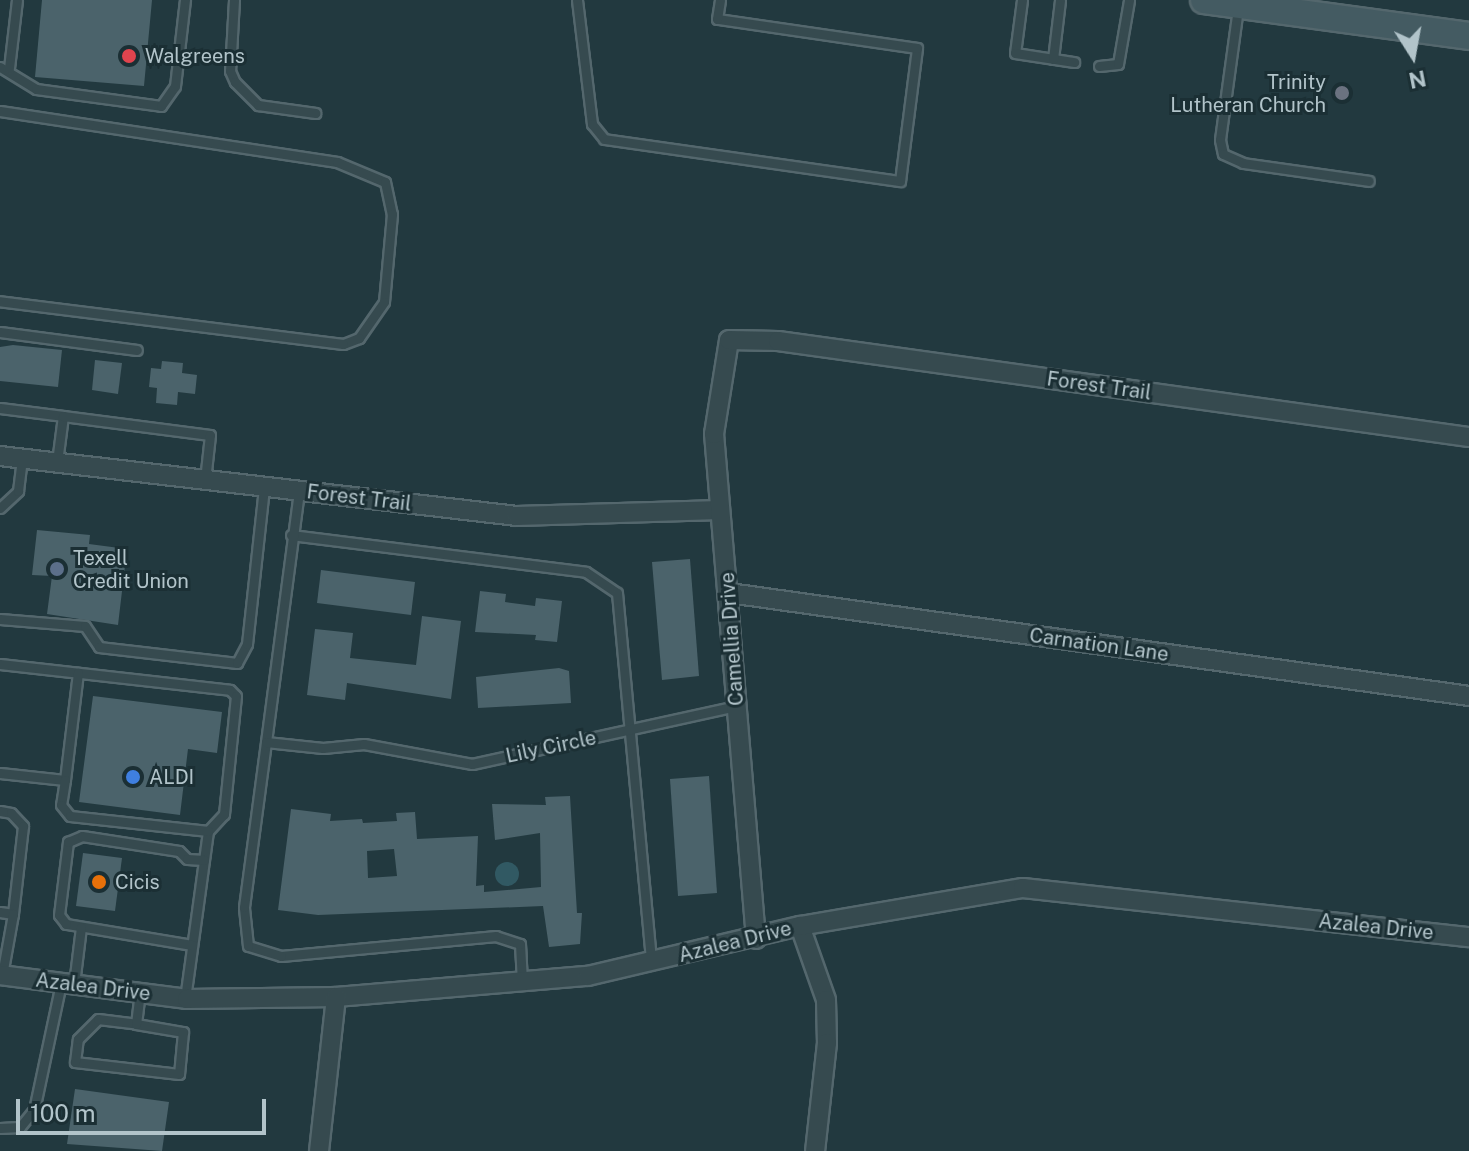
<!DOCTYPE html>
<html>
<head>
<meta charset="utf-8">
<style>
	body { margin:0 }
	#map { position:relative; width:1469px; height:1151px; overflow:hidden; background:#22393f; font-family:"Public Sans",sans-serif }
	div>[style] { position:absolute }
	.water>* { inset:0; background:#315963 }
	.round { border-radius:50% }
	.building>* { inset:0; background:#4b636b }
	.roads { filter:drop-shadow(2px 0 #54676d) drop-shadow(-2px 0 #54676d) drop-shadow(0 2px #54676d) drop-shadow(0 -2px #54676d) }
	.lane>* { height:9px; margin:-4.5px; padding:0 4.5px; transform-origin:4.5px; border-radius:4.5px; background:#364a4f }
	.street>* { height:18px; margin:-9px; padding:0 9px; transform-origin:9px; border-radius:9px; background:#364a4f }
	.secondary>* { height:26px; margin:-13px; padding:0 13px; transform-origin:13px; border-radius:13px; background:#445b62 }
	.dots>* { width:22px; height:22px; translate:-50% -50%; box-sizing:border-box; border:4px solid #1b2f34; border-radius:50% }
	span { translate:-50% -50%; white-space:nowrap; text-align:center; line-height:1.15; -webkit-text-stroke:6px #1b2f34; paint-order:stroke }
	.poi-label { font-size:20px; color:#b2c4ca }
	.left { translate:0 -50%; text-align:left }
	.right { translate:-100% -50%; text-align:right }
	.street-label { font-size:20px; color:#b2c4ca }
	.north { position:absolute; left:1373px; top:16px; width:80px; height:80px; -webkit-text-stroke:6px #1b2f34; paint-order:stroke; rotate:169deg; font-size:22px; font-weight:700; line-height:32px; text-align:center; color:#b2c4ca }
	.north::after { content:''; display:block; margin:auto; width:28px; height:36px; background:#b2c4ca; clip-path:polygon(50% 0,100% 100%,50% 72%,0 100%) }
	.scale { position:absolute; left:16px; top:1099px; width:250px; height:36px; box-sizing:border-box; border:4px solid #b2c4ca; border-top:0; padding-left:10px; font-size:24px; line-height:28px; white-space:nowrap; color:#b2c4ca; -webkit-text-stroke:6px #1b2f34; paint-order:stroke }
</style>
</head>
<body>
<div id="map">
	<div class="water">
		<div class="round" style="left:495px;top:862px;width:24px;height:24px"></div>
	</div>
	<div class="building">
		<div style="clip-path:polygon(42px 0,152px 0,144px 86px,35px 77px)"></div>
		<div style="clip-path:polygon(13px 345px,62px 350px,58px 387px,0 381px,0 347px)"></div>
		<div style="clip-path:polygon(95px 360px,122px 363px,118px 394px,92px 390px)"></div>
		<div style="clip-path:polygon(162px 361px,183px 363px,182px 373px,197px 375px,195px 394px,178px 392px,177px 405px,156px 403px,157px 388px,149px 387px,151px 368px,161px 369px)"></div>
		<div style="clip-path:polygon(37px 530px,90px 535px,89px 544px,127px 549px,118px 625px,47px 614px,52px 576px,32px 575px)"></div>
		<div style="clip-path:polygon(690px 559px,699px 676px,662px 680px,652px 562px)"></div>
		<div style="clip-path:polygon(321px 570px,415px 582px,411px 615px,317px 603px)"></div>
		<div style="clip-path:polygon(480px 591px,506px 594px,505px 602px,535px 606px,536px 598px,562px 601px,557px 642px,535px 640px,536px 635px,475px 632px)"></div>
		<div style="clip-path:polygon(422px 616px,461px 621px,451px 699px,347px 683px,345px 700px,307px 695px,315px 629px,353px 633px,350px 658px,416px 665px)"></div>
		<div style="clip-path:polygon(559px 668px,569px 671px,571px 703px,478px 708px,476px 677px)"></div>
		<div style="clip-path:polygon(93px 696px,222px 712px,217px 753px,188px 749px,180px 815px,79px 802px)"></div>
		<div style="clip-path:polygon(709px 776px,717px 893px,678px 896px,670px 779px)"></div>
		<div style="clip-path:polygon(evenodd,570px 796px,577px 913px,582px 913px,580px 944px,549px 947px,543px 906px,318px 915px,278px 910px,291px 809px,331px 814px,330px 821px,362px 819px,363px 823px,397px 821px,396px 813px,415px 812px,417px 839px,478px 836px,476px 886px,484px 885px,484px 892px,541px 887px,540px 833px,495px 840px,492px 804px,546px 805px,545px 797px,570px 796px,394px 849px,397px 876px,368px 878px,367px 851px,394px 849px)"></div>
		<div style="clip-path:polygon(83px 853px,122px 858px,115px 911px,76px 906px)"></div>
		<div style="clip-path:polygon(75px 1089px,169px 1102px,162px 1151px,67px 1144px)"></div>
	</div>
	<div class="roads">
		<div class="lane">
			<div style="left:234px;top:0;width:71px;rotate:93.2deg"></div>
			<div style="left:230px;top:71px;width:12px;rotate:66deg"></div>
			<div style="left:235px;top:82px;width:33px;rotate:45deg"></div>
			<div style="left:258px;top:105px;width:58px;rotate:8deg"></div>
			<div style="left:577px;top:0;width:125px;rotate:83.1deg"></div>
			<div style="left:592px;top:124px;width:19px;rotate:51deg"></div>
			<div style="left:604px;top:139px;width:299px;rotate:8.1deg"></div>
			<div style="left:900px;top:181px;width:134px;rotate:-82.7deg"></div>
			<div style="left:917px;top:48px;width:202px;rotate:-171.7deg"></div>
			<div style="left:717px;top:19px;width:19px;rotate:-81deg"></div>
			<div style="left:1022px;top:0;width:53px;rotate:97.5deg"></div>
			<div style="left:1015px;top:53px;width:60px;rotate:8.7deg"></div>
			<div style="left:1238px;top:8px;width:133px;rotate:97.8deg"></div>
			<div style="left:1220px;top:140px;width:14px;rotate:78deg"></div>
			<div style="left:1223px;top:154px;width:22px;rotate:24deg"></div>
			<div style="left:1243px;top:163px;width:127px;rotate:8.1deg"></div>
			<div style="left:1053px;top:59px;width:59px;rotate:-83.2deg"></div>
			<div style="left:1099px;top:66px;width:19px;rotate:-6deg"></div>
			<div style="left:1118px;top:64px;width:65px;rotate:-80.2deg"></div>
			<div style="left:0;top:67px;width:42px;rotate:31.4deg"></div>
			<div style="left:36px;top:89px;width:126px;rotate:7.7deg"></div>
			<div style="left:161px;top:106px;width:24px;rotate:-55deg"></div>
			<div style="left:175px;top:86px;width:87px;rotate:-83.4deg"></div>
			<div style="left:9px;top:68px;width:68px;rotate:-83.3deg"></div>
			<div style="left:0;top:111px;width:341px;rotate:8.6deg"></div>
			<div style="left:337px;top:162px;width:52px;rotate:22.6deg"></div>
			<div style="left:385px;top:182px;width:33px;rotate:78deg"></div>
			<div style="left:392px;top:214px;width:88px;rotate:95.2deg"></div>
			<div style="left:384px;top:302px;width:44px;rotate:124.8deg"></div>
			<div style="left:359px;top:338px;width:17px;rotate:159deg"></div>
			<div style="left:343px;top:344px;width:346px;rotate:-172.9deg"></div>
			<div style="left:0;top:332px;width:138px;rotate:7.5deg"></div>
			<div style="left:0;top:408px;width:64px;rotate:7.2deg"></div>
			<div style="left:57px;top:462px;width:46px;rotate:-82.6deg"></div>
			<div style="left:63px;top:416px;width:148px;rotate:7.4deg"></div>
			<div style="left:210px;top:435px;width:45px;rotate:96.3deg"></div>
			<div style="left:0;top:508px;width:25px;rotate:-43deg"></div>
			<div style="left:18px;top:491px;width:33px;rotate:-83deg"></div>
			<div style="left:291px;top:535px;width:297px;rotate:7.1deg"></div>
			<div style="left:586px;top:572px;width:37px;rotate:34deg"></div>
			<div style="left:617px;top:593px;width:371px;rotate:84.7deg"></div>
			<div style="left:0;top:619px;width:85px;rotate:4.7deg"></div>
			<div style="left:85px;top:626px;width:25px;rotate:56deg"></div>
			<div style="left:99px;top:647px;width:139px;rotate:6.6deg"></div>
			<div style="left:237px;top:663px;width:21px;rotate:-62deg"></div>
			<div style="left:247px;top:644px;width:158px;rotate:-83.8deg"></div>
			<div style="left:0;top:664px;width:231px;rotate:6.4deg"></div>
			<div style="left:230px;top:690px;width:8px;rotate:45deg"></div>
			<div style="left:236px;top:696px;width:119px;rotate:95.8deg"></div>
			<div style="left:224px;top:814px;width:23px;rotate:133deg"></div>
			<div style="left:208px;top:831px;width:169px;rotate:97.8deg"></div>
			<div style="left:266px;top:742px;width:253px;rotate:-82.5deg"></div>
			<div style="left:0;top:773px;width:65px;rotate:6.1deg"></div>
			<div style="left:65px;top:780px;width:108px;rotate:-83.1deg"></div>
			<div style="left:65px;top:780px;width:25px;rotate:99deg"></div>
			<div style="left:61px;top:805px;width:14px;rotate:51deg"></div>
			<div style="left:70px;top:816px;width:139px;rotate:6.2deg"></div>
			<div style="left:0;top:811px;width:11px;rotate:10deg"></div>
			<div style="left:11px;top:813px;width:18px;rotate:47deg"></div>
			<div style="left:23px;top:826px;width:89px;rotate:96.5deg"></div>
			<div style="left:0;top:912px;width:13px;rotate:9deg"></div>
			<div style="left:13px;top:914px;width:62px;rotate:100.2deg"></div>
			<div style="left:192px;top:945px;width:128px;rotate:-170.5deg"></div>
			<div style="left:66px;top:924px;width:11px;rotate:-128deg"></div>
			<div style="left:59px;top:915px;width:74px;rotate:-83deg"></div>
			<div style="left:68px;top:842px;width:15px;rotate:-23deg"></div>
			<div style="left:82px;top:836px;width:98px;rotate:8.8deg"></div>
			<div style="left:179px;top:851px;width:11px;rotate:45deg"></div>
			<div style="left:187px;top:859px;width:17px;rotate:3deg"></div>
			<div style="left:522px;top:982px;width:38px;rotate:-93deg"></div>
			<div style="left:520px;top:944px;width:25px;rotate:-162deg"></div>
			<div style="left:496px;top:936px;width:216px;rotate:174.7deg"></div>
			<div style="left:281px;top:956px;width:34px;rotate:-163deg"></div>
			<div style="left:248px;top:946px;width:39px;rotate:-96deg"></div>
			<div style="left:244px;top:907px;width:166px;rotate:-82.4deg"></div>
			<div style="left:266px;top:742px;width:57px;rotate:6deg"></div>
			<div style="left:323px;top:748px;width:41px;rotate:-5.6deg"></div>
			<div style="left:364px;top:744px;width:110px;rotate:10.5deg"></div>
			<div style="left:472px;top:764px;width:270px;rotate:-12.4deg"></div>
			<div style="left:74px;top:984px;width:57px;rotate:-83deg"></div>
			<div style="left:136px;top:1024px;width:48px;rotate:9.7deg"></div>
			<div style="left:183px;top:1032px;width:42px;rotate:95.4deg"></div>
			<div style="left:179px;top:1074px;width:105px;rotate:-173.4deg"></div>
			<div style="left:75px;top:1062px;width:23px;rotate:-83deg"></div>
			<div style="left:78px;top:1039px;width:28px;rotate:-45deg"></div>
			<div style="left:98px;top:1019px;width:38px;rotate:7deg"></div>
			<div style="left:136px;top:1024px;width:31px;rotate:-83deg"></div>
			<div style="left:0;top:1128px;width:20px;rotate:-3deg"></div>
			<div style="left:20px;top:1127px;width:22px;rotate:-51deg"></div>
			<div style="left:34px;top:1110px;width:130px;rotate:-78deg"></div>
		</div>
		<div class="street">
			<div style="left:0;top:456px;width:520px;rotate:6.62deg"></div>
			<div style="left:517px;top:516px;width:203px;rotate:-1.7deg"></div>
			<div style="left:729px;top:593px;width:747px;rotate:7.92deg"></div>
			<div style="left:800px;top:926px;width:78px;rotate:70.6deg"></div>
			<div style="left:826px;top:1000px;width:43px;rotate:88.7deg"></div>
			<div style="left:827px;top:1043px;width:109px;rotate:96.3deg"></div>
			<div style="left:756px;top:939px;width:507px;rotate:-94.75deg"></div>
			<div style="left:714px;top:434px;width:95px;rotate:-80.9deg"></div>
			<div style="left:729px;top:340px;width:49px;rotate:1.2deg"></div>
			<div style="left:778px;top:341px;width:698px;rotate:7.91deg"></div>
			<div style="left:0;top:975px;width:189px;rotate:7.3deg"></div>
			<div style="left:187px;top:999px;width:149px;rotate:-0.8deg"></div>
			<div style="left:336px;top:997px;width:253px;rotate:-4.8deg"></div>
			<div style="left:588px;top:976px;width:218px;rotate:-13.3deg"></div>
			<div style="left:800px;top:926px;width:226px;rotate:-9.7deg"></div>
			<div style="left:1023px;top:888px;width:449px;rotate:6.3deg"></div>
			<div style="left:319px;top:1151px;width:155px;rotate:-83.7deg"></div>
		</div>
		<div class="secondary">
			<div style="left:1204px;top:0;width:267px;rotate:7.7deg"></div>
		</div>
	</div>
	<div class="dots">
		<div style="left:129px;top:56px;background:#e0444e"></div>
		<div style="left:1342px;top:93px;background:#6b7280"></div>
		<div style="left:57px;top:569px;background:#5c6f8a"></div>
		<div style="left:133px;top:777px;background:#3f7fe0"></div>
		<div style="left:99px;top:882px;background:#e8710a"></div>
	</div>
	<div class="poi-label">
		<span class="left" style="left:145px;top:56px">Walgreens</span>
		<span class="right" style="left:1326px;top:94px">Trinity<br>Lutheran Church</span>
		<span class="left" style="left:73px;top:570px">Texell<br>Credit Union</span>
		<span class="left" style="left:149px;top:777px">ALDI</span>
		<span class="left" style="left:115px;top:882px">Cicis</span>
	</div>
	<div class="street-label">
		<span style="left:1099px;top:386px;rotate:8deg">Forest Trail</span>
		<span style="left:359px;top:498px;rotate:7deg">Forest Trail</span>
		<span style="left:732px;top:639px;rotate:-94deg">Camellia Drive</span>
		<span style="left:1099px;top:645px;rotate:8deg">Carnation Lane</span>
		<span style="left:551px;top:747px;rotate:-12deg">Lily Circle</span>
		<span style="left:1376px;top:927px;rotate:6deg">Azalea Drive</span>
		<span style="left:735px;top:942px;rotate:-14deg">Azalea Drive</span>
		<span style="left:93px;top:987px;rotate:7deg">Azalea Drive</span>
	</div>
	<div class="north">N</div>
	<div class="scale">100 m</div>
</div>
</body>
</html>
